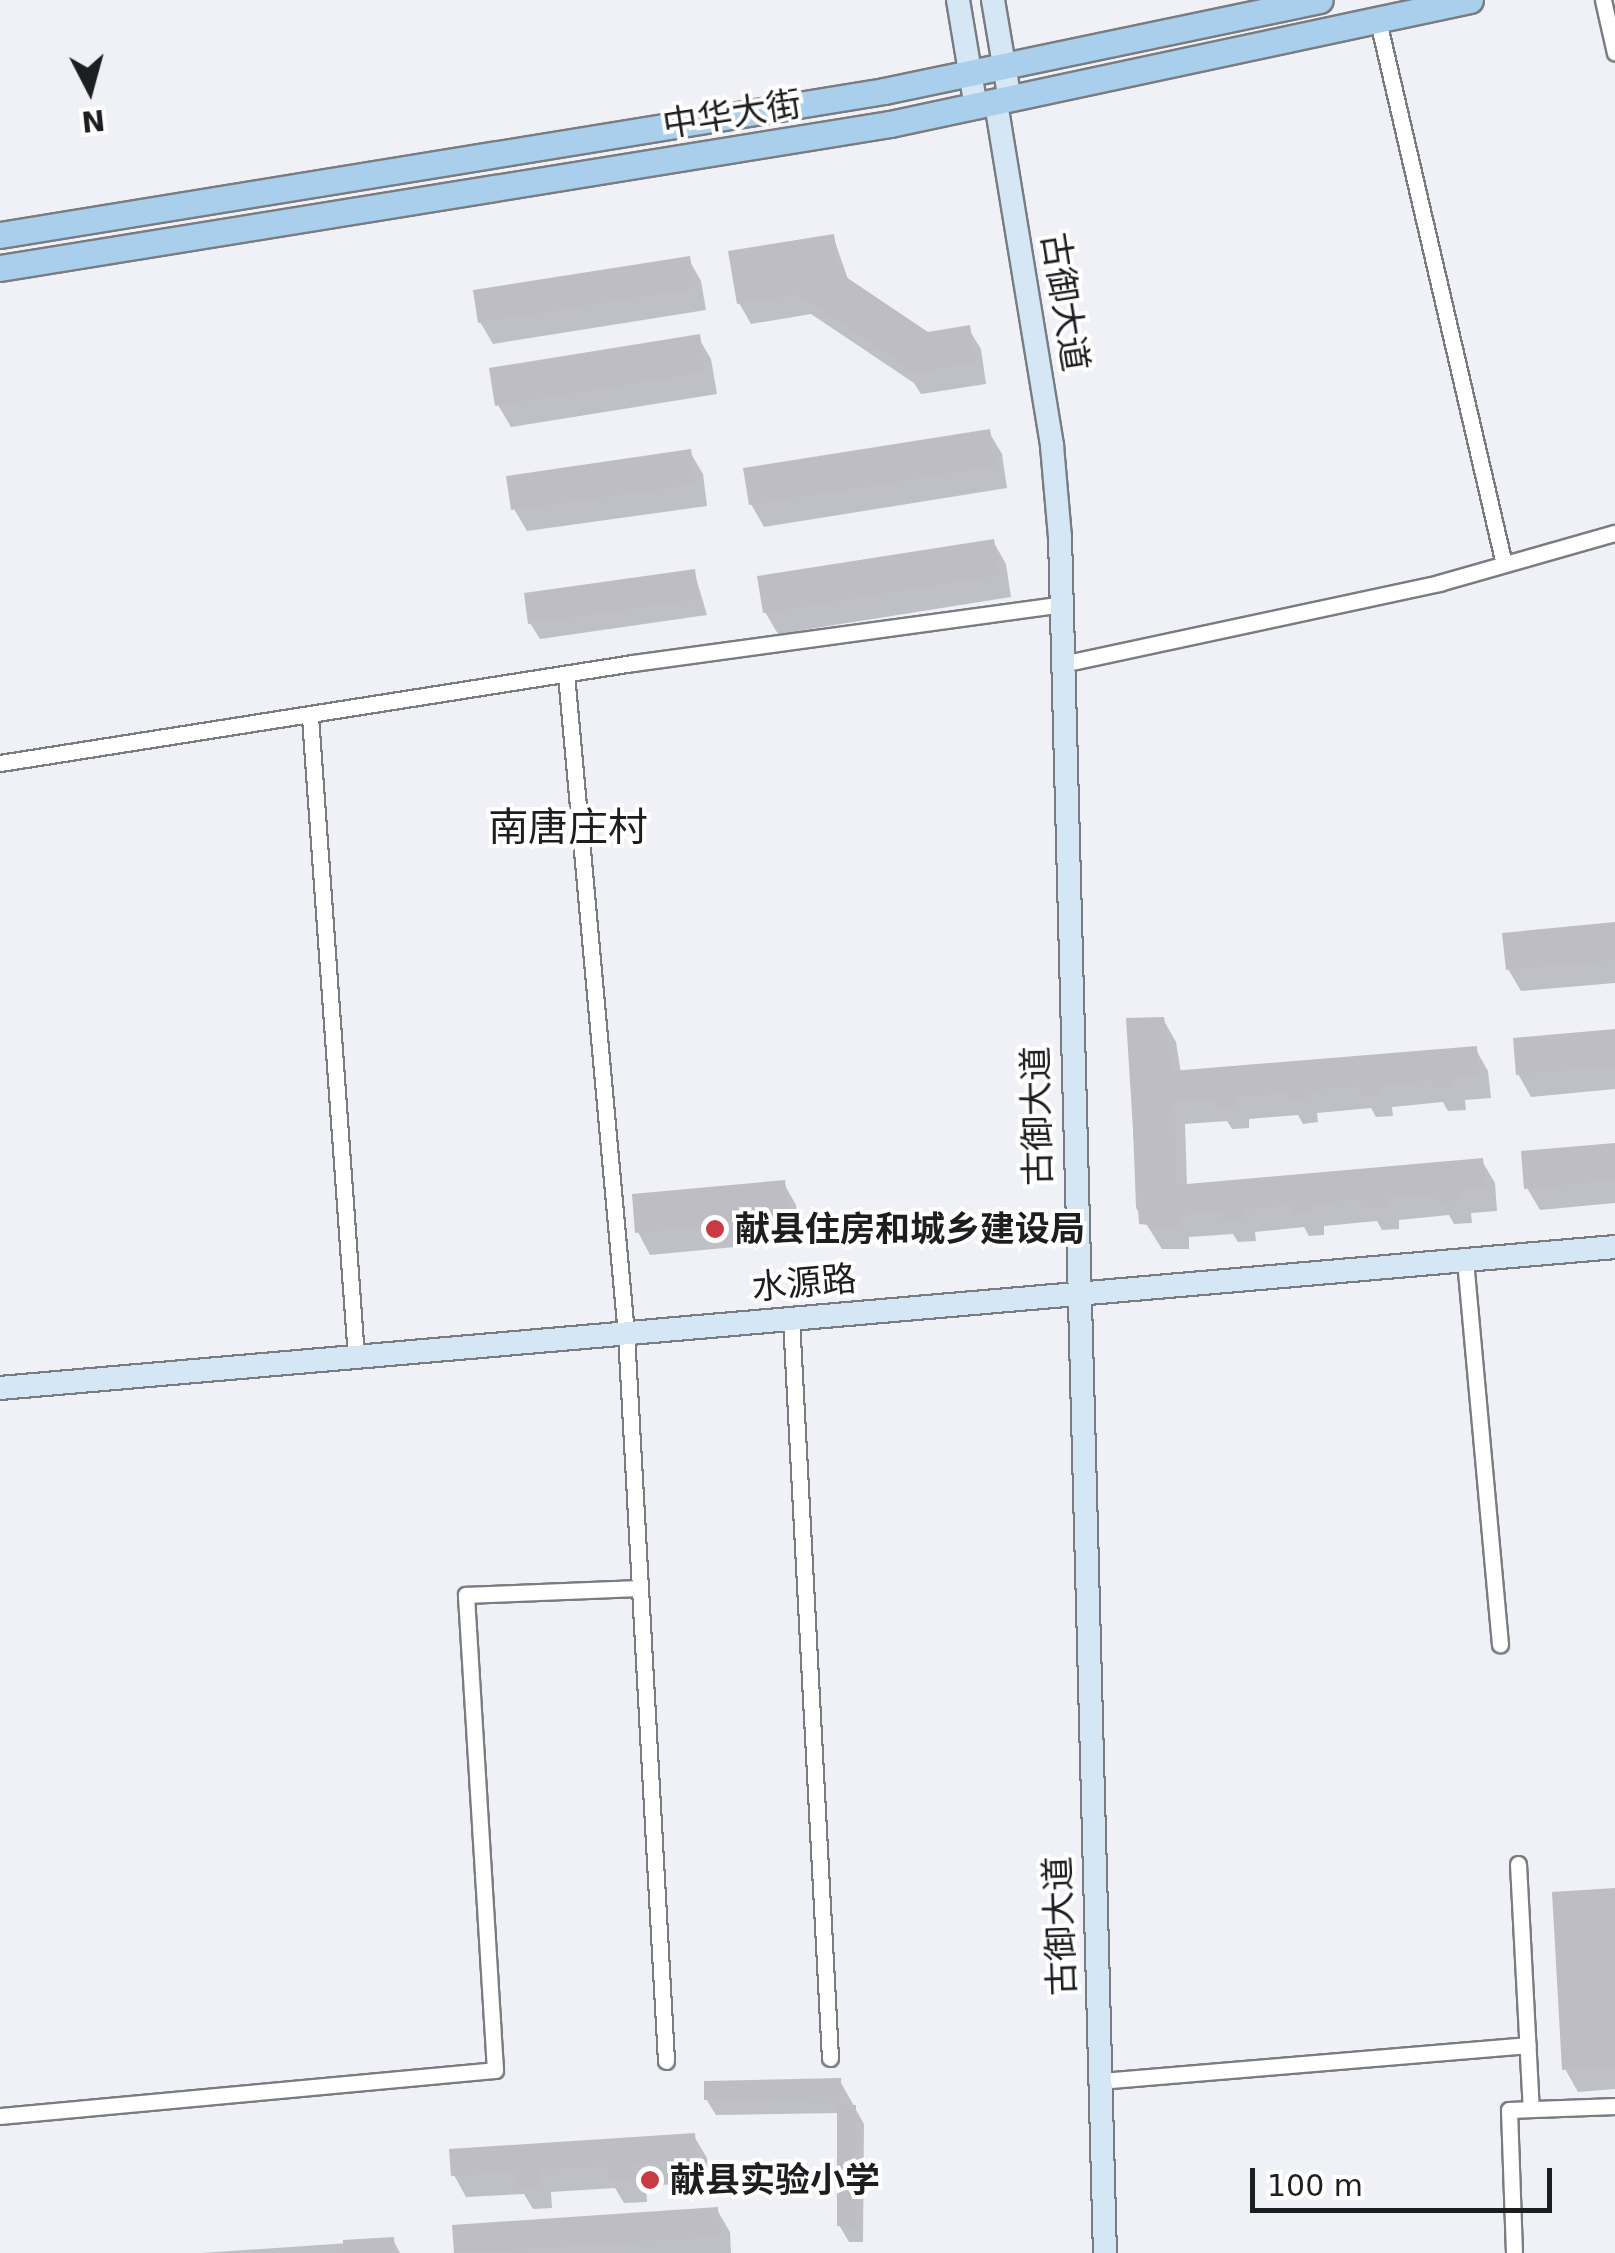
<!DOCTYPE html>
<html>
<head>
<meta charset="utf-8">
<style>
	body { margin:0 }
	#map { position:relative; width:1615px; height:2253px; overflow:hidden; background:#eff1f7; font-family:"DejaVu Sans","Noto Sans SC",sans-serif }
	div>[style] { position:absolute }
	.shadow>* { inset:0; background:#0003 }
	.building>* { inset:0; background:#bebdc3 }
	.roads { filter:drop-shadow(2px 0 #797c81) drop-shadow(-2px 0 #797c81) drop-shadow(0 2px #797c81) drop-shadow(0 -2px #797c81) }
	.street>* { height:15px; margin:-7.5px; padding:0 7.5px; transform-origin:7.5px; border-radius:7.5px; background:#fff }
	.secondary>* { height:22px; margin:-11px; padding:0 11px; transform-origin:11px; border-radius:11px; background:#d5e7f5 }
	.primary>* { height:25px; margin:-12.5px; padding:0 12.5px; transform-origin:12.5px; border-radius:12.5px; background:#aacfec }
	.dots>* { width:28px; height:28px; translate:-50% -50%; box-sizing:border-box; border:5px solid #fff; border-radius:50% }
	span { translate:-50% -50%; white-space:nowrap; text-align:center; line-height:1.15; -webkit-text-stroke:8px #fff; paint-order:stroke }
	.street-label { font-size:35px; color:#1d1e20 }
	.poi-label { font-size:35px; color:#1d1e20; font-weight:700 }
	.left { translate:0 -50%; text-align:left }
	.quarter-label { font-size:40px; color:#1d1e20 }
	.north { position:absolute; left:40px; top:40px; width:100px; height:100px; -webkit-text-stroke:8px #fff; paint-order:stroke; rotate:174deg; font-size:28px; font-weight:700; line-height:40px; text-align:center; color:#1d1e20 }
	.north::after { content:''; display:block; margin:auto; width:35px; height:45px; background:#1d1e20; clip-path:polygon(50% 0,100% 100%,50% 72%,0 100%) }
	.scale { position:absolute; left:1250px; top:2168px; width:302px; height:45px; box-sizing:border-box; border:5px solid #1d1e20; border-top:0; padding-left:12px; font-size:30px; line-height:35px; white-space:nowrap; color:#1d1e20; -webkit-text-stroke:8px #fff; paint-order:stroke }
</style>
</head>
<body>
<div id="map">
	<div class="shadow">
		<div style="clip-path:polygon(833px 236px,849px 282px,927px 335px,968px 328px,981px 349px,986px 384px,921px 394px,914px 383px,811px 314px,751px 324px,739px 303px)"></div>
		<div style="clip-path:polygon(688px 258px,701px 281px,706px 310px,493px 344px,480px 322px)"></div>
		<div style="clip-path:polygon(698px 337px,711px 359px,717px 394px,511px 427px,498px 405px)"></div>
		<div style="clip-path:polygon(989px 432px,1002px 454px,1007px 488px,764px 527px,751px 504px)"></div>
		<div style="clip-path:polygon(690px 452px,703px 474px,707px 506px,527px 531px,514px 509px)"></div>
		<div style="clip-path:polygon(993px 541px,1006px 564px,1011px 597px,778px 634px,765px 612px)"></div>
		<div style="clip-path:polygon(694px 571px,707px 615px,540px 639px,530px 623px)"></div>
		<div style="clip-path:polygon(1615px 925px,1615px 983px,1521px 991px,1508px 969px)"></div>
		<div style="clip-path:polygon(1163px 1019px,1176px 1042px,1181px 1073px,1475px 1048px,1488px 1071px,1491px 1098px,1465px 1100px,1466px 1110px,1448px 1111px,1443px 1102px,1392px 1107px,1393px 1116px,1376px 1117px,1371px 1108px,1317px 1113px,1318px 1122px,1303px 1124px,1298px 1115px,1249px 1119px,1249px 1128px,1232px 1129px,1227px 1121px,1185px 1124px,1187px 1186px,1482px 1161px,1495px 1183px,1497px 1211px,1471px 1213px,1472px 1223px,1454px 1224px,1449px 1215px,1399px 1220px,1399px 1229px,1382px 1230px,1377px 1221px,1324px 1226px,1324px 1235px,1309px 1236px,1304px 1227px,1255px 1232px,1256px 1241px,1238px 1242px,1233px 1234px,1189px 1237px,1189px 1249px,1162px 1249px,1136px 1208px,1129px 1021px)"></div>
		<div style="clip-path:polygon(1615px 1031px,1615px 1089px,1531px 1097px,1518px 1074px)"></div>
		<div style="clip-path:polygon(1615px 1145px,1615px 1203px,1540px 1210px,1527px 1188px)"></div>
		<div style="clip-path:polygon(783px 1182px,796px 1205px,800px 1241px,650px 1255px,638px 1232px)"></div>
		<div style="clip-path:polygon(1615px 1891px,1615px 2089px,1578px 2092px,1565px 2069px)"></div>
		<div style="clip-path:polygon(840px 2081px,864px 2124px,863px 2242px,849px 2242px,839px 2225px,840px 2113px,716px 2115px,706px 2099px)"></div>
		<div style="clip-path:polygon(694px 2136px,707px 2158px,708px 2182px,646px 2186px,647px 2202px,624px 2203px,615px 2188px,551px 2192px,552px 2208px,533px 2209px,524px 2194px,466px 2197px,454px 2175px)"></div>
		<div style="clip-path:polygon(717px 2210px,730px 2232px,731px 2253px,457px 2253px,455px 2227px)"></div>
		<div style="clip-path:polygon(393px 2240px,400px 2253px,201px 2253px)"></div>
	</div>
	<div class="building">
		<div style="clip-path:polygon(834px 234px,840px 273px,928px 332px,970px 325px,976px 363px,907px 374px,905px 366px,798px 294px,737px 304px,728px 251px)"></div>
		<div style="clip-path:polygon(690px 256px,695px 288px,478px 323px,473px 290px)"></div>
		<div style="clip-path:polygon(700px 334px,705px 372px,495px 406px,489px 368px)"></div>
		<div style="clip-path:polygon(990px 429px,996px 466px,749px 505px,743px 468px)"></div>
		<div style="clip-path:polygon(691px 449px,696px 484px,511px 510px,506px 476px)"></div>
		<div style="clip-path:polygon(994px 539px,1000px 575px,763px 613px,757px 576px)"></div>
		<div style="clip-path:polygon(695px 569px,699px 599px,528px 624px,524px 593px)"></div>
		<div style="clip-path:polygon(1615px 922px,1615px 960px,1506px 970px,1502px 933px)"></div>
		<div style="clip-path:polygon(1164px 1017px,1172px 1071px,1477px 1046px,1479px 1076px,1454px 1078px,1454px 1088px,1433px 1089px,1432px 1080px,1381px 1085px,1382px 1094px,1360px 1096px,1360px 1086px,1306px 1091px,1307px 1100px,1288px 1102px,1287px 1093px,1237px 1097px,1238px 1106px,1216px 1108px,1216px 1099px,1174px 1102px,1176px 1185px,1483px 1158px,1486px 1189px,1460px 1191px,1461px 1201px,1439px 1202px,1438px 1193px,1387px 1198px,1388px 1207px,1367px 1209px,1366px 1199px,1312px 1204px,1313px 1213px,1294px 1215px,1293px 1205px,1244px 1210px,1244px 1219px,1223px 1221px,1222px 1212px,1178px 1215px,1178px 1228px,1139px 1224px,1126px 1018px)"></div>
		<div style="clip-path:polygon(1615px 1029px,1615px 1066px,1516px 1075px,1513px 1038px)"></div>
		<div style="clip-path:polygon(1615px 1143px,1615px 1180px,1524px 1189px,1521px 1151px)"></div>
		<div style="clip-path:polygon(785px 1180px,789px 1219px,635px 1233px,632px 1194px)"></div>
		<div style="clip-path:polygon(1615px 1888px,1615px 2067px,1562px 2070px,1552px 1892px)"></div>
		<div style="clip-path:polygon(841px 2078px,841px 2097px,704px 2100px,704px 2081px)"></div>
		<div style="clip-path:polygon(837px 2105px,856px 2105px,855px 2226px,837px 2226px)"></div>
		<div style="clip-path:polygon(695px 2133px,697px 2160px,634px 2164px,636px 2180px,608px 2181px,607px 2166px,539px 2170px,540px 2186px,517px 2188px,516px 2172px,451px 2176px,449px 2149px)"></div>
		<div style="clip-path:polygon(718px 2207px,720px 2237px,454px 2253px,452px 2225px)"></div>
		<div style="clip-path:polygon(394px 2237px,395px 2253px,343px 2253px,343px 2240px)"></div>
	</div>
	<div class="roads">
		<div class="street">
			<div style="left:1603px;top:0;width:54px;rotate:77.2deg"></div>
			<div style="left:1378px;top:21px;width:553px;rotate:76.94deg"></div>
			<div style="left:1062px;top:664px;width:386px;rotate:-12.1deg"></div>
			<div style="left:1439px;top:583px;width:183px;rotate:-15.9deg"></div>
			<div style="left:566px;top:674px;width:663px;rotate:84.81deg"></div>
			<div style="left:626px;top:1334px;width:728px;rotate:86.85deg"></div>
			<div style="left:310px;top:717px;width:642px;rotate:85.89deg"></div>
			<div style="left:0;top:763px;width:641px;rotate:-8.98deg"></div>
			<div style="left:633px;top:663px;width:432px;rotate:-7.8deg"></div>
			<div style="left:1465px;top:1260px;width:386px;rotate:84.8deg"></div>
			<div style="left:791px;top:1319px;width:740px;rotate:86.98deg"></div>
			<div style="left:1518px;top:1864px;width:245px;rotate:87deg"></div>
			<div style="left:1100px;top:2081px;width:429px;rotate:-4.8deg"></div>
			<div style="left:0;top:2116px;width:497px;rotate:-5.3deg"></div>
			<div style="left:495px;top:2070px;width:476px;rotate:-93.5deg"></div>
			<div style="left:466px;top:1595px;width:172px;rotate:-2.3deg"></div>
			<div style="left:1514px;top:2253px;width:143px;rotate:-92deg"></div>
			<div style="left:1509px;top:2110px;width:106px;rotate:-2.2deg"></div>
		</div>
		<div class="secondary">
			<div style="left:958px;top:0;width:109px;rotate:80.5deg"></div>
			<div style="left:993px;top:0;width:101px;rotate:80.4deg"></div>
			<div style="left:996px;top:103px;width:348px;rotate:80.7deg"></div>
			<div style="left:1052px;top:446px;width:91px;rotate:85deg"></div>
			<div style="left:1060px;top:537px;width:1717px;rotate:88.5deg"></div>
			<div style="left:0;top:1388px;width:1621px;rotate:-4.99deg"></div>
		</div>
		<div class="primary">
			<div style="left:0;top:235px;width:896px;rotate:-9.25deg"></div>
			<div style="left:884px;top:91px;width:445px;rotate:-11.8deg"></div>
			<div style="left:0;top:268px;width:902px;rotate:-9.19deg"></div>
			<div style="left:890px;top:124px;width:593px;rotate:-12.07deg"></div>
		</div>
	</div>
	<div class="dots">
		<div style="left:715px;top:1229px;background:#ca3a43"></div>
		<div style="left:650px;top:2180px;background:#ca3a43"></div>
	</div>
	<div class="street-label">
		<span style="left:732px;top:114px;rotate:-9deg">中华大街</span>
		<span style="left:1065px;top:302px;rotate:81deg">古御大道</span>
		<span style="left:1037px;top:1116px;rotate:-91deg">古御大道</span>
		<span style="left:804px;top:1283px;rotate:-5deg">水源路</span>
		<span style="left:1060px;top:1926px;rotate:-92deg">古御大道</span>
	</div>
	<div class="poi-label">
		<span class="left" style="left:735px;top:1229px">献县住房和城乡建设局</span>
		<span class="left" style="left:670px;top:2180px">献县实验小学</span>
	</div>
	<div class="quarter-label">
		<span style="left:568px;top:827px">南唐庄村</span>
	</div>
	<div class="north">N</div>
	<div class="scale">100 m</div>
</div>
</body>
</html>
